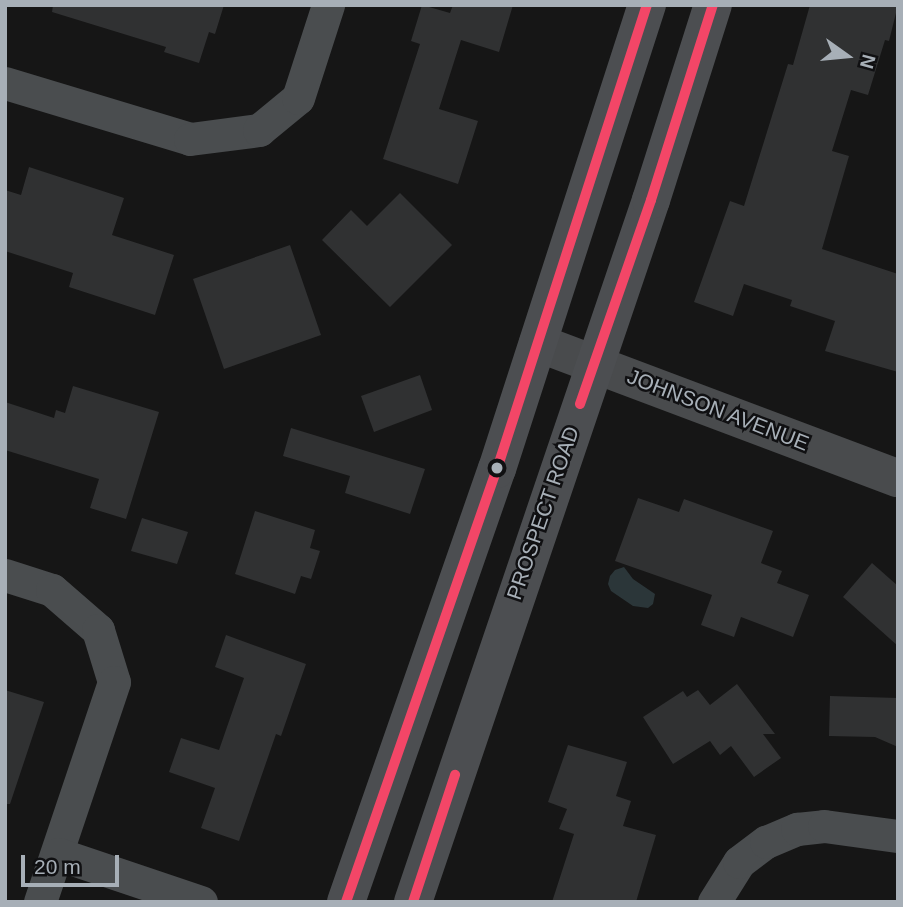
<!DOCTYPE html>
<html>
<head>
<meta charset="utf-8">
<style>
	body { margin:0 }
	#map { position:relative; width:903px; height:907px; overflow:hidden; background:#161616; font-family:Helvetica,sans-serif }
	div>[style] { position:absolute }
	.water>* { inset:0; background:#2b3639 }
	.building>* { inset:0; background:#303132 }
	.street>* { height:33px; margin:-16.5px; padding:0 16.5px; transform-origin:16.5px; border-radius:16.5px; background:#4a4d4f }
	.secondary>* { height:38px; margin:-19px; padding:0 19px; transform-origin:19px; border-radius:19px; background:#494b4d }
	.primary>* { height:38px; margin:-19px; padding:0 19px; transform-origin:19px; border-radius:19px; background:#4c4e51 }
	.bus-1>* { height:10px; margin:-5px; padding:0 5px; transform-origin:5px; border-radius:5px; background:#f34667 }
	.dots>* { width:19px; height:19px; translate:-50% -50%; box-sizing:border-box; border:4px solid #101012; border-radius:50% }
	span { translate:-50% -50%; white-space:nowrap; text-align:center; line-height:1.15; -webkit-text-stroke:5px #101012; paint-order:stroke }
	.street-label { font-size:21px; color:#a7afb7 }
	.frame { position:absolute; inset:0; border:7px solid #a7afb7; pointer-events:none }
	.north { position:absolute; left:812px; top:21px; width:70px; height:70px; -webkit-text-stroke:5px #101012; paint-order:stroke; rotate:105deg; font-size:19px; font-weight:700; line-height:28px; text-align:center; color:#a7afb7 }
	.north::after { content:''; display:block; margin:auto; width:24px; height:32px; background:#a7afb7; clip-path:polygon(50% 0,100% 100%,50% 72%,0 100%) }
	.scale { position:absolute; left:21px; top:855px; width:98px; height:32px; box-sizing:border-box; border:4px solid #a7afb7; border-top:0; padding-left:9px; font-size:21px; line-height:24px; white-space:nowrap; color:#a7afb7; -webkit-text-stroke:5px #101012; paint-order:stroke }
</style>
</head>
<body>
<div id="map">
	<div class="water">
		<div style="clip-path:polygon(624px 567px,633px 579px,655px 594px,653px 604px,648px 608px,633px 606px,611px 591px,608px 584px,610px 576px,615px 570px)"></div>
	</div>
	<div class="building">
		<div style="clip-path:polygon(53px 5px,224px 5px,215px 34px,209px 32px,199px 63px,164px 52px,166px 47px,52px 12px)"></div>
		<div style="clip-path:polygon(422px 5px,450px 13px,453px 5px,513px 5px,499px 52px,461px 40px,439px 109px,478px 121px,458px 184px,383px 159px,420px 44px,411px 41px)"></div>
		<div style="clip-path:polygon(810px 5px,898px 5px,889px 41px,885px 40px,868px 95px,851px 90px,832px 151px,849px 156px,822px 249px,898px 274px,898px 372px,825px 351px,835px 321px,790px 306px,792px 300px,744px 284px,733px 316px,694px 302px,730px 201px,744px 206px,788px 64px,793px 65px)"></div>
		<div style="clip-path:polygon(29px 167px,124px 198px,112px 235px,174px 255px,155px 315px,69px 287px,73px 273px,5px 251px,5px 190px,21px 195px)"></div>
		<div style="clip-path:polygon(400px 193px,452px 245px,390px 307px,322px 240px,351px 210px,367px 226px)"></div>
		<div style="clip-path:polygon(290px 245px,321px 335px,224px 369px,193px 279px)"></div>
		<div style="clip-path:polygon(420px 375px,432px 410px,374px 432px,361px 396px)"></div>
		<div style="clip-path:polygon(73px 386px,159px 412px,126px 519px,90px 508px,99px 479px,5px 450px,5px 402px,54px 418px,56px 410px,65px 413px)"></div>
		<div style="clip-path:polygon(291px 428px,425px 469px,410px 514px,345px 493px,350px 476px,283px 456px)"></div>
		<div style="clip-path:polygon(638px 498px,679px 512px,684px 499px,773px 531px,761px 563px,782px 571px,777px 583px,809px 595px,793px 637px,741px 617px,734px 637px,701px 625px,712px 595px,615px 561px)"></div>
		<div style="clip-path:polygon(255px 511px,315px 530px,310px 548px,320px 551px,311px 579px,301px 576px,295px 594px,235px 574px)"></div>
		<div style="clip-path:polygon(142px 518px,188px 532px,177px 564px,131px 551px)"></div>
		<div style="clip-path:polygon(872px 563px,898px 586px,898px 646px,843px 597px)"></div>
		<div style="clip-path:polygon(226px 635px,306px 664px,281px 736px,276px 734px,239px 841px,201px 828px,215px 788px,169px 772px,181px 738px,219px 750px,244px 678px,215px 667px)"></div>
		<div style="clip-path:polygon(737px 684px,775px 734px,763px 734px,781px 758px,754px 777px,731px 746px,720px 755px,710px 741px,673px 764px,643px 717px,683px 691px,687px 697px,698px 690px,710px 705px)"></div>
		<div style="clip-path:polygon(5px 690px,44px 702px,10px 804px,5px 804px)"></div>
		<div style="clip-path:polygon(830px 696px,898px 698px,898px 747px,875px 737px,829px 736px)"></div>
		<div style="clip-path:polygon(568px 745px,627px 762px,616px 796px,631px 801px,623px 826px,656px 835px,636px 902px,552px 902px,574px 834px,559px 829px,567px 809px,548px 802px)"></div>
	</div>
	<div class="street">
		<div style="left:5px;top:83px;width:193px;rotate:16.8deg"></div>
		<div style="left:190px;top:139px;width:70px;rotate:-7.4deg"></div>
		<div style="left:259px;top:130px;width:50px;rotate:-39.4deg"></div>
		<div style="left:298px;top:98px;width:98px;rotate:-72.1deg"></div>
		<div style="left:5px;top:575px;width:49px;rotate:17.7deg"></div>
		<div style="left:52px;top:590px;width:61px;rotate:41deg"></div>
		<div style="left:98px;top:630px;width:54px;rotate:72.9deg"></div>
		<div style="left:114px;top:682px;width:232px;rotate:108.6deg"></div>
		<div style="left:58px;top:854px;width:151px;rotate:18.6deg"></div>
		<div style="left:714px;top:902px;width:47px;rotate:-58deg"></div>
		<div style="left:739px;top:862px;width:34px;rotate:-37deg"></div>
		<div style="left:766px;top:842px;width:34px;rotate:-23deg"></div>
		<div style="left:797px;top:829px;width:27px;rotate:-6deg"></div>
		<div style="left:824px;top:826px;width:75px;rotate:7.7deg"></div>
	</div>
	<div class="secondary">
		<div style="left:538px;top:343px;width:384px;rotate:20.6deg"></div>
	</div>
	<div class="primary">
		<div style="left:346px;top:902px;width:459px;rotate:-70.8deg"></div>
		<div style="left:497px;top:469px;width:488px;rotate:-72.1deg"></div>
		<div style="left:413px;top:902px;width:741px;rotate:-71.27deg"></div>
		<div style="left:651px;top:200px;width:205px;rotate:-72.4deg"></div>
	</div>
	<div class="bus-1">
		<div style="left:580px;top:404px;width:216px;rotate:-70.8deg"></div>
		<div style="left:651px;top:200px;width:205px;rotate:-72.4deg"></div>
		<div style="left:346px;top:902px;width:459px;rotate:-70.8deg"></div>
		<div style="left:497px;top:469px;width:488px;rotate:-72.1deg"></div>
		<div style="left:413px;top:902px;width:134px;rotate:-71.7deg"></div>
	</div>
	<div class="dots">
		<div style="left:497px;top:468px;background:#a7afb7"></div>
	</div>
	<div class="street-label">
		<span style="left:718px;top:410px;rotate:21deg">JOHNSON AVENUE</span>
		<span style="left:543px;top:513px;rotate:-71deg">PROSPECT ROAD</span>
	</div>
	<div class="frame"></div>
	<div class="north">N</div>
	<div class="scale">20 m</div>
</div>
</body>
</html>
